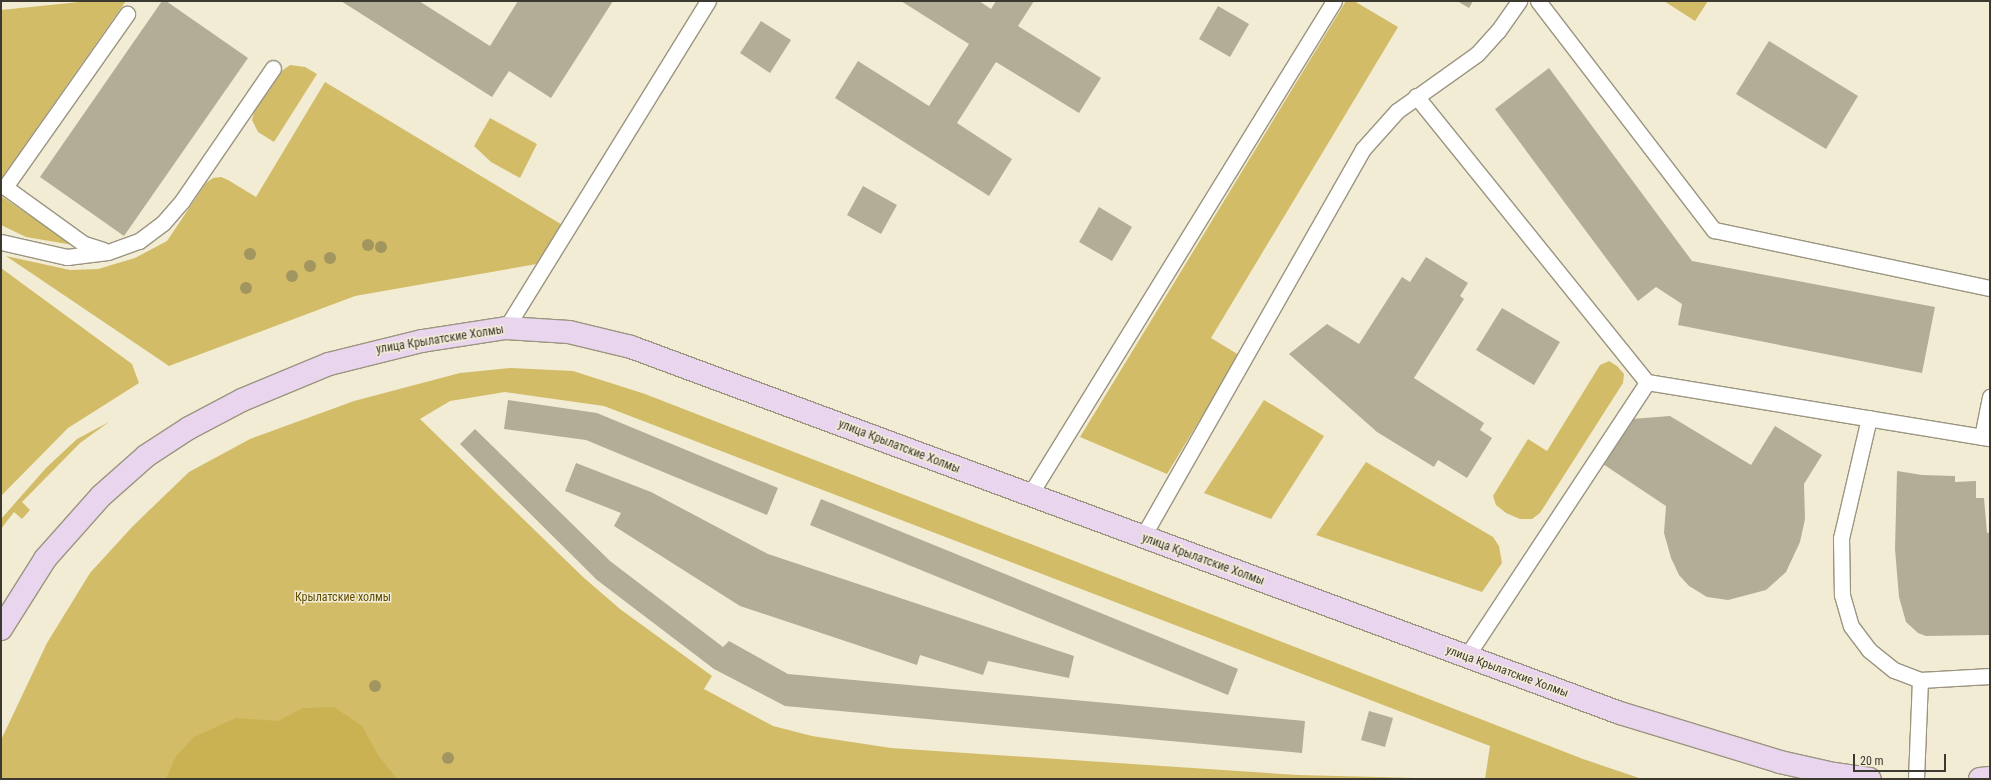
<!DOCTYPE html>
<html>
<head>
<meta charset="utf-8">
<style>
	body { margin:0 }
	#map { position:relative; width:1991px; height:780px; overflow:hidden; background:#f2ecd5; font-family:"Roboto Condensed",sans-serif }
	div>[style] { position:absolute }
	.green>* { inset:0; background:#d2bc67 }
	.forest>* { inset:0; background:#cab253 }
	.building>* { inset:0; background:#b3ad97 }
	.roads { filter:drop-shadow(1px 0 #9b9580) drop-shadow(-1px 0 #9b9580) drop-shadow(0 1px #9b9580) drop-shadow(0 -1px #9b9580) }
	.lane>* { height:15px; margin:-7.5px; padding:0 7.5px; transform-origin:7.5px; border-radius:7.5px; background:#fff }
	.secondary>* { height:22px; margin:-11px; padding:0 11px; transform-origin:11px; border-radius:11px; background:#e9d6ee }
	.trees>* { width:12px; height:12px; margin:-6px; border-radius:50%; background:#a29660 }
	span { translate:-50% -50%; white-space:nowrap; text-align:center; line-height:1.15; -webkit-text-stroke:3px #f2ecd5; paint-order:stroke }
	.street-label { font-size:12px; color:#3c3930 }
	.park-label { font-size:12px; color:#604f00 }
	.frame { position:absolute; inset:0; border:2px solid #3c3930; pointer-events:none }
	.scale { position:absolute; left:1853px; top:754px; width:93px; height:18px; box-sizing:border-box; border:2px solid #3c3930; border-top:0; padding-left:5px; font-size:12px; line-height:14px; white-space:nowrap; color:#3c3930; -webkit-text-stroke:3px #f2ecd5; paint-order:stroke }
</style>
</head>
<body>
<div id="map">
	<div class="green">
		<div style="clip-path:polygon(89px 1px,126px 1px,1px 179px,1px 10px)"></div>
		<div style="clip-path:polygon(1346px 1px,1354px 1px,1398px 27px,1211px 338px,1239px 355px,1167px 474px,1080px 437px)"></div>
		<div style="clip-path:polygon(1664px 1px,1708px 1px,1695px 21px)"></div>
		<div style="clip-path:polygon(290px 65px,305px 67px,317px 74px,274px 142px,258px 132px,252px 120px,254px 112px,283px 70px)"></div>
		<div style="clip-path:polygon(325px 82px,564px 226px,542px 263px,355px 296px,169px 366px,6px 256px,70px 270px,98px 269px,135px 258px,167px 241px,206px 183px,213px 178px,221px 177px,228px 180px,256px 197px)"></div>
		<div style="clip-path:polygon(490px 118px,537px 144px,520px 178px,491px 162px,474px 146px)"></div>
		<div style="clip-path:polygon(1px 196px,73px 245px,26px 237px,1px 225px)"></div>
		<div style="clip-path:polygon(1px 268px,132px 364px,139px 383px,68px 428px,1px 496px)"></div>
		<div style="clip-path:polygon(1609px 361px,1617px 366px,1624px 374px,1623px 383px,1540px 513px,1532px 519px,1520px 519px,1506px 513px,1496px 505px,1493px 496px,1528px 439px,1547px 451px,1600px 365px)"></div>
		<div style="clip-path:polygon(511px 368px,573px 371px,645px 394px,1583px 759px,1642px 779px,1485px 779px,1490px 746px,604px 406px,505px 392px,450px 401px,420px 419px,583px 577px,620px 609px,712px 676px,704px 689px,773px 726px,812px 736px,891px 748px,1298px 775px,1456px 779px,1px 779px,1px 740px,47px 643px,90px 573px,133px 526px,189px 472px,250px 439px,354px 401px,460px 373px)"></div>
		<div style="clip-path:polygon(1264px 400px,1324px 436px,1271px 519px,1204px 493px)"></div>
		<div style="clip-path:polygon(109px 422px,80px 443px,22px 502px,30px 510px,22px 519px,14px 512px,1px 529px,1px 519px,46px 468px,77px 439px)"></div>
		<div style="clip-path:polygon(1366px 462px,1493px 537px,1499px 546px,1502px 563px,1482px 592px,1316px 535px)"></div>
	</div>
	<div class="forest">
		<div style="clip-path:polygon(334px 707px,362px 726px,378px 755px,397px 779px,166px 779px,176px 756px,194px 737px,236px 718px,278px 721px,303px 708px)"></div>
	</div>
	<div class="building">
		<div style="clip-path:polygon(162px 1px,166px 1px,248px 58px,124px 236px,40px 177px)"></div>
		<div style="clip-path:polygon(341px 1px,419px 1px,490px 46px,518px 1px,613px 1px,551px 98px,509px 71px,492px 97px)"></div>
		<div style="clip-path:polygon(901px 1px,979px 1px,991px 9px,996px 1px,1034px 1px,1018px 26px,1101px 78px,1079px 113px,996px 62px,957px 123px,1012px 159px,989px 196px,835px 98px,858px 61px,929px 106px,969px 44px)"></div>
		<div style="clip-path:polygon(1457px 1px,1473px 1px,1469px 8px)"></div>
		<div style="clip-path:polygon(1218px 6px,1249px 24px,1230px 57px,1199px 39px)"></div>
		<div style="clip-path:polygon(761px 21px,791px 40px,770px 73px,740px 53px)"></div>
		<div style="clip-path:polygon(1769px 41px,1858px 96px,1826px 149px,1736px 94px)"></div>
		<div style="clip-path:polygon(1549px 68px,1692px 261px,1935px 307px,1922px 373px,1678px 325px,1682px 304px,1656px 287px,1638px 301px,1495px 109px)"></div>
		<div style="clip-path:polygon(863px 186px,897px 205px,881px 234px,847px 215px)"></div>
		<div style="clip-path:polygon(1099px 207px,1132px 227px,1112px 261px,1079px 242px)"></div>
		<div style="clip-path:polygon(1426px 257px,1468px 283px,1460px 296px,1464px 299px,1414px 378px,1484px 423px,1480px 430px,1492px 438px,1467px 478px,1438px 460px,1434px 467px,1377px 432px,1289px 354px,1327px 324px,1359px 344px,1402px 277px,1410px 282px)"></div>
		<div style="clip-path:polygon(1502px 308px,1560px 342px,1534px 385px,1476px 350px)"></div>
		<div style="clip-path:polygon(508px 400px,597px 413px,778px 488px,767px 515px,586px 440px,504px 429px)"></div>
		<div style="clip-path:polygon(1670px 416px,1751px 465px,1775px 426px,1822px 455px,1804px 484px,1805px 519px,1800px 542px,1786px 572px,1766px 590px,1728px 600px,1707px 597px,1689px 586px,1679px 575px,1671px 558px,1664px 533px,1666px 506px,1603px 464px,1631px 419px)"></div>
		<div style="clip-path:polygon(475px 429px,610px 561px,723px 647px,729px 641px,788px 674px,1305px 721px,1302px 753px,785px 706px,714px 669px,597px 580px,460px 444px)"></div>
		<div style="clip-path:polygon(576px 463px,651px 492px,768px 554px,1074px 656px,1069px 678px,988px 661px,983px 675px,920px 655px,917px 665px,740px 606px,614px 526px,621px 513px,565px 491px)"></div>
		<div style="clip-path:polygon(1897px 471px,1922px 475px,1955px 476px,1955px 482px,1976px 481px,1976px 498px,1984px 498px,1987px 533px,1990px 532px,1990px 635px,1926px 636px,1918px 633px,1906px 622px,1899px 597px,1895px 549px)"></div>
		<div style="clip-path:polygon(821px 499px,1238px 669px,1228px 695px,810px 525px)"></div>
		<div style="clip-path:polygon(1369px 711px,1393px 718px,1385px 747px,1361px 740px)"></div>
	</div>
	<div class="roads">
		<div class="lane">
			<div style="left:1538px;top:1px;width:289px;rotate:52.5deg"></div>
			<div style="left:1714px;top:230px;width:282px;rotate:11.9deg"></div>
			<div style="left:1416px;top:96px;width:368px;rotate:51.1deg"></div>
			<div style="left:1647px;top:382px;width:348px;rotate:9.3deg"></div>
			<div style="left:1px;top:242px;width:68px;rotate:12.8deg"></div>
			<div style="left:67px;top:257px;width:41px;rotate:-7deg"></div>
			<div style="left:108px;top:252px;width:33px;rotate:-20deg"></div>
			<div style="left:139px;top:241px;width:30px;rotate:-37deg"></div>
			<div style="left:163px;top:223px;width:29px;rotate:-49deg"></div>
			<div style="left:182px;top:201px;width:161px;rotate:-55.6deg"></div>
			<div style="left:103px;top:250px;width:20px;rotate:-162deg"></div>
			<div style="left:84px;top:244px;width:97px;rotate:-144.2deg"></div>
			<div style="left:5px;top:187px;width:212px;rotate:-54.8deg"></div>
			<div style="left:506px;top:328px;width:384px;rotate:-58.3deg"></div>
			<div style="left:1869px;top:418px;width:123px;rotate:103.1deg"></div>
			<div style="left:1841px;top:538px;width:57px;rotate:89deg"></div>
			<div style="left:1842px;top:595px;width:32px;rotate:74deg"></div>
			<div style="left:1851px;top:626px;width:30px;rotate:53deg"></div>
			<div style="left:1869px;top:650px;width:32px;rotate:39deg"></div>
			<div style="left:1894px;top:670px;width:28px;rotate:21deg"></div>
			<div style="left:1982px;top:437px;width:41px;rotate:-78.7deg"></div>
			<div style="left:1029px;top:496px;width:581px;rotate:-58.36deg"></div>
			<div style="left:1142px;top:538px;width:447px;rotate:-60.4deg"></div>
			<div style="left:1363px;top:149px;width:51px;rotate:-48.2deg"></div>
			<div style="left:1397px;top:111px;width:98px;rotate:-35.5deg"></div>
			<div style="left:1477px;top:54px;width:31px;rotate:-48deg"></div>
			<div style="left:1498px;top:31px;width:37px;rotate:-55deg"></div>
			<div style="left:1466px;top:657px;width:329px;rotate:-56.6deg"></div>
			<div style="left:1916px;top:779px;width:99px;rotate:-87.7deg"></div>
			<div style="left:1920px;top:680px;width:70px;rotate:-3.3deg"></div>
		</div>
		<div class="secondary">
			<div style="left:1px;top:629px;width:83px;rotate:-57.8deg"></div>
			<div style="left:45px;top:559px;width:84px;rotate:-48.4deg"></div>
			<div style="left:101px;top:496px;width:60px;rotate:-41.6deg"></div>
			<div style="left:146px;top:456px;width:51px;rotate:-33.1deg"></div>
			<div style="left:189px;top:428px;width:60px;rotate:-27.8deg"></div>
			<div style="left:242px;top:400px;width:94px;rotate:-22.5deg"></div>
			<div style="left:329px;top:364px;width:96px;rotate:-13.9deg"></div>
			<div style="left:422px;top:341px;width:85px;rotate:-8.8deg"></div>
			<div style="left:506px;top:328px;width:63px;rotate:3.6deg"></div>
			<div style="left:569px;top:332px;width:64px;rotate:13.6deg"></div>
			<div style="left:631px;top:347px;width:1055px;rotate:20.31deg"></div>
			<div style="left:1620px;top:713px;width:167px;rotate:17deg"></div>
			<div style="left:1780px;top:762px;width:55px;rotate:12.5deg"></div>
			<div style="left:1834px;top:774px;width:36px;rotate:8deg"></div>
			<div style="left:1980px;top:779px;width:10px;rotate:-6deg"></div>
		</div>
	</div>
	<div class="trees">
		<div style="left:368px;top:245px"></div>
		<div style="left:381px;top:247px"></div>
		<div style="left:250px;top:254px"></div>
		<div style="left:330px;top:258px"></div>
		<div style="left:310px;top:266px"></div>
		<div style="left:292px;top:276px"></div>
		<div style="left:246px;top:288px"></div>
		<div style="left:375px;top:686px"></div>
		<div style="left:448px;top:758px"></div>
	</div>
	<div class="street-label">
		<span style="left:440px;top:340px;rotate:-9deg">улица Крылатские Холмы</span>
		<span style="left:899px;top:447px;rotate:21deg">улица Крылатские Холмы</span>
		<span style="left:1203px;top:560px;rotate:20deg">улица Крылатские Холмы</span>
		<span style="left:1507px;top:672px;rotate:20deg">улица Крылатские Холмы</span>
	</div>
	<div class="park-label">
		<span style="left:343px;top:598px">Крылатские холмы</span>
	</div>
	<div class="frame"></div>
	<div class="scale">20 m</div>
</div>
</body>
</html>
